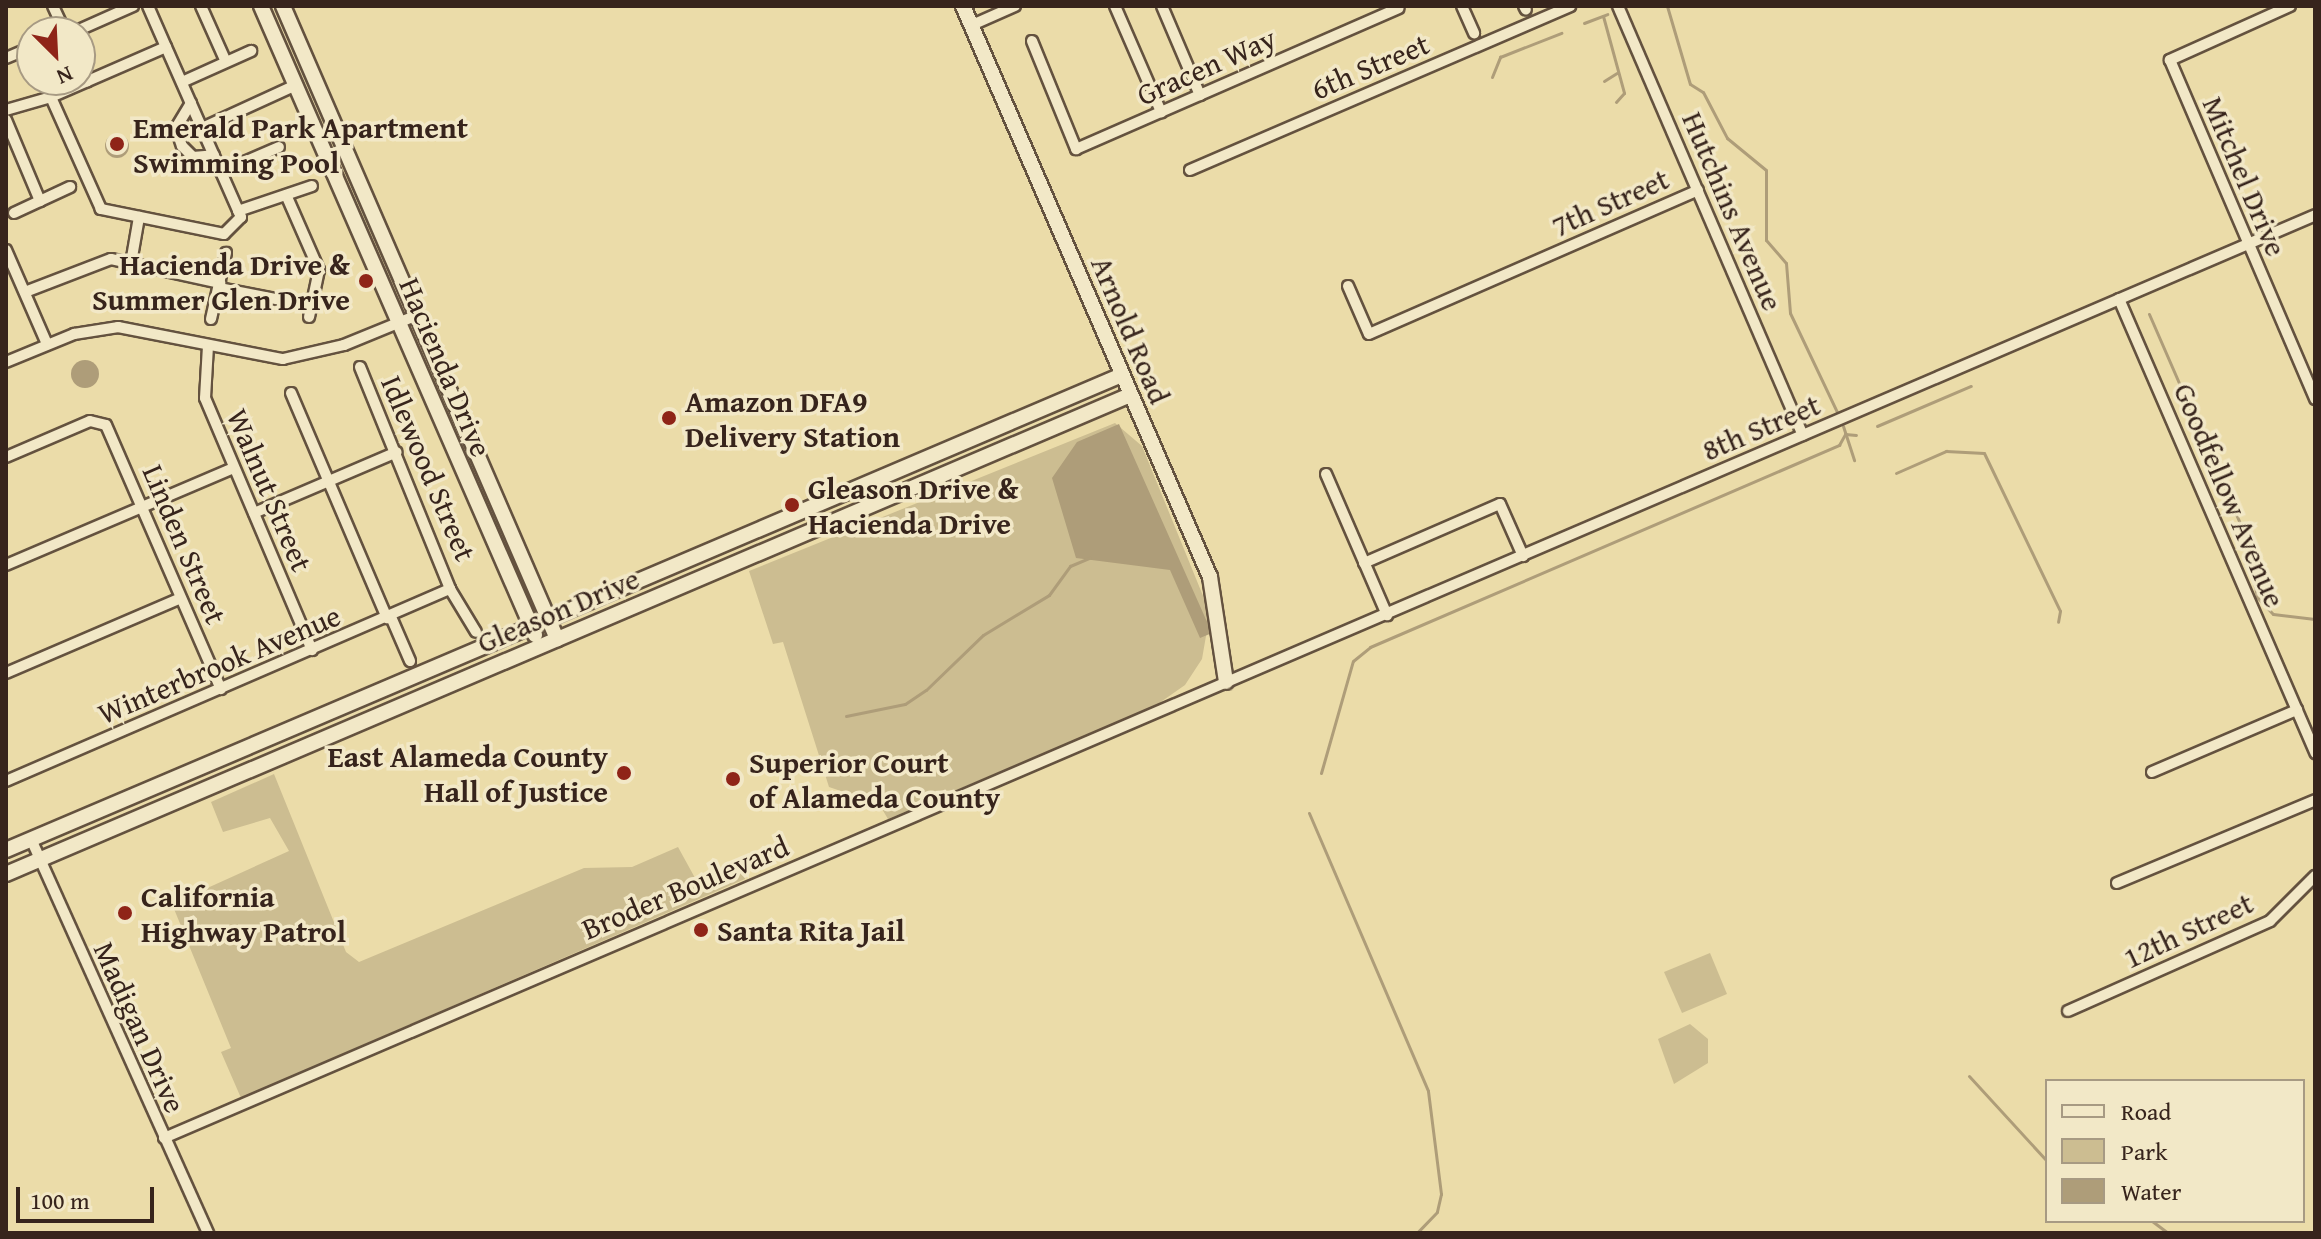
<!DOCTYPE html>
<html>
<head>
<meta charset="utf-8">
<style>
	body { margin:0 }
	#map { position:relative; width:2321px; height:1239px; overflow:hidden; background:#ebdca9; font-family:"Gentium Book Plus",serif }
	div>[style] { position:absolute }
	.green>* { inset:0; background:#ccbd91 }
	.water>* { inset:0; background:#ae9d79 }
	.round { border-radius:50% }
	.stream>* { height:3px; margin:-1.5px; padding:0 1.5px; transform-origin:1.5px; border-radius:1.5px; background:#ae9d79 }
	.roads { filter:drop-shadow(2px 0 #64523f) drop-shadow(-2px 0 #64523f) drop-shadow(0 2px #64523f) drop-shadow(0 -2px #64523f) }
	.street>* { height:10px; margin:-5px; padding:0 5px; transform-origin:5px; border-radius:5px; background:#f2e8c7 }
	.secondary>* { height:14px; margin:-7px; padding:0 7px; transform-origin:7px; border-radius:7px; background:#f2e8c7 }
	.dots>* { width:22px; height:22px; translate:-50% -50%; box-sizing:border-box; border:4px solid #f2e8c7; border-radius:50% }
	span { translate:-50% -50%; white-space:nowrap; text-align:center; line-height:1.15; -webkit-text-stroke:7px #f2e8c7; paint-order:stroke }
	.street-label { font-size:30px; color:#37241c }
	.poi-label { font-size:30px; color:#37241c; font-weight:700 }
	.left { translate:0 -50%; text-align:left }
	.right { translate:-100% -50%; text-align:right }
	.frame { position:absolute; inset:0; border:8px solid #37241c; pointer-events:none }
	.legend { position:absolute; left:2045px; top:1079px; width:260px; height:144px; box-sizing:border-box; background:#f2e8c7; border:2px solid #a79a83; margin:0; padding:10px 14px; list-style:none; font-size:24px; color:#37241c }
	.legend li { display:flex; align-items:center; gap:16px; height:40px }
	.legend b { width:40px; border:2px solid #a79a83 }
	.north { position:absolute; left:16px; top:16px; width:80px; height:80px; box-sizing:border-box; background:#f2e8c7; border:2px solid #a79a83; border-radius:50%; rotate:156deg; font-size:22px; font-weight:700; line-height:32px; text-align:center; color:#37241c }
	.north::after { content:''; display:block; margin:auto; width:28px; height:36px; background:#8f2418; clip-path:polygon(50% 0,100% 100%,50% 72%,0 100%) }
	.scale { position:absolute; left:16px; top:1187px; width:138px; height:36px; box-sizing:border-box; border:4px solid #37241c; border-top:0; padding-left:10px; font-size:24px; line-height:28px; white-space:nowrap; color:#37241c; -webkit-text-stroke:6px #f2e8c7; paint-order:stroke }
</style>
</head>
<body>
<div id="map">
	<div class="green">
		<div style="clip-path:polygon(1115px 423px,1142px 446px,1210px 613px,1202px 659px,1185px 685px,1155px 706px,888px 819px,879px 804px,829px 787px,783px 642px,773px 644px,749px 571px)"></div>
		<div style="clip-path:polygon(274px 774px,346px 952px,359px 962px,584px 868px,632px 867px,678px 847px,700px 887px,744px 868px,745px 879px,241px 1098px,221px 1052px,231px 1048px,172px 904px,289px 851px,270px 818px,223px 832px,211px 802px)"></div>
		<div style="clip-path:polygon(1710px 953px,1727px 994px,1682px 1013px,1664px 972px)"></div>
		<div style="clip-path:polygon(1690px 1024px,1708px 1039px,1708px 1063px,1674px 1084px,1658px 1039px)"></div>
	</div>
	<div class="water">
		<div class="round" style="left:105px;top:134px;width:24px;height:24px"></div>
		<div class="round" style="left:71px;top:360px;width:28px;height:28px"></div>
		<div style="clip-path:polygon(1119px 424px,1212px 633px,1200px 638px,1170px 570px,1076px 558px,1052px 478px,1077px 442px)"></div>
	</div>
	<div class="stream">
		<div style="left:1667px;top:6px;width:81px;rotate:73.6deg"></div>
		<div style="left:1690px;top:84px;width:15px;rotate:32deg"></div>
		<div style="left:1703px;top:92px;width:52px;rotate:62.4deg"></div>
		<div style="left:1727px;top:138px;width:50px;rotate:39.4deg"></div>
		<div style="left:1766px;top:170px;width:70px;rotate:90deg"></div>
		<div style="left:1766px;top:240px;width:30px;rotate:49deg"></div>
		<div style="left:1786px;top:263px;width:50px;rotate:85.4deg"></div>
		<div style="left:1790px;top:313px;width:110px;rotate:64.6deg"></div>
		<div style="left:1603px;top:16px;width:80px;rotate:74.7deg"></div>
		<div style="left:1624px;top:93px;width:12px;rotate:132deg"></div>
		<div style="left:1584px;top:23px;width:25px;rotate:-21deg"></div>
		<div style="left:1492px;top:77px;width:22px;rotate:-68deg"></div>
		<div style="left:1500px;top:57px;width:66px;rotate:-21.5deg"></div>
		<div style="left:1604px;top:81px;width:15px;rotate:-32deg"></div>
		<div style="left:2149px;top:314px;width:238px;rotate:66.5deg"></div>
		<div style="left:2244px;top:532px;width:66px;rotate:78.7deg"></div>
		<div style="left:2257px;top:597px;width:23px;rotate:47deg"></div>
		<div style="left:2273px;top:614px;width:42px;rotate:6.8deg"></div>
		<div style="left:1843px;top:426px;width:36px;rotate:72deg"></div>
		<div style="left:1877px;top:426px;width:102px;rotate:-23.1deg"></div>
		<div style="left:1845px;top:434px;width:11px;rotate:5deg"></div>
		<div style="left:1896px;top:473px;width:55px;rotate:-23.7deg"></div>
		<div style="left:1946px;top:451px;width:38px;rotate:3deg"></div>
		<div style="left:1984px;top:453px;width:175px;rotate:64.3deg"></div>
		<div style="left:2060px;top:611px;width:11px;rotate:100deg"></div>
		<div style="left:846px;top:716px;width:60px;rotate:-11.5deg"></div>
		<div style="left:905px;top:704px;width:25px;rotate:-34deg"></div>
		<div style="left:926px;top:690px;width:79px;rotate:-44deg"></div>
		<div style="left:983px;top:635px;width:77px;rotate:-31.2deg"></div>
		<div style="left:1049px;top:595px;width:36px;rotate:-54deg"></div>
		<div style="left:1070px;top:566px;width:21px;rotate:-23deg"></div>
		<div style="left:1321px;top:773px;width:116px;rotate:-74.1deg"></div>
		<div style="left:1353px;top:661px;width:22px;rotate:-39deg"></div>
		<div style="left:1370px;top:647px;width:511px;rotate:-23.3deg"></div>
		<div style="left:1839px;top:445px;width:13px;rotate:-61deg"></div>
		<div style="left:1309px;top:813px;width:302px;rotate:66.8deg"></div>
		<div style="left:1428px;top:1091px;width:104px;rotate:82.8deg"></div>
		<div style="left:1441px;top:1194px;width:18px;rotate:103deg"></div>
		<div style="left:1437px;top:1212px;width:29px;rotate:134deg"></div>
		<div style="left:1969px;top:1076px;width:115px;rotate:47.5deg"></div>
		<div style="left:2152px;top:1221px;width:20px;rotate:37deg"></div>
		<div style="left:1343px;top:1233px;width:23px"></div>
	</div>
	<div class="roads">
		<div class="street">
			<div style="left:53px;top:6px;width:29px;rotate:65deg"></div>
			<div style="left:148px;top:6px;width:45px;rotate:66.3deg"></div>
			<div style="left:201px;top:6px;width:61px;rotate:65.9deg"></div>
			<div style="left:1115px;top:6px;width:116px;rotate:66.5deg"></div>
			<div style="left:1162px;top:6px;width:97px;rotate:66.9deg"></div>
			<div style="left:1462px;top:6px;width:30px;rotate:66deg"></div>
			<div style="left:1524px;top:6px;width:4px;rotate:63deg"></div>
			<div style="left:1618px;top:6px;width:467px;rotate:66.7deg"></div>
			<div style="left:2290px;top:6px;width:132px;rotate:155.8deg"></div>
			<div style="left:2170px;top:60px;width:369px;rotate:66.8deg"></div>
			<div style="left:972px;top:25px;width:47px;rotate:-23.8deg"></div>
			<div style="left:81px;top:29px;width:57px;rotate:-23.9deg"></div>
			<div style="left:1032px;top:41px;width:117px;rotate:67.8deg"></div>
			<div style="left:1076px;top:149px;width:352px;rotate:-23.6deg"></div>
			<div style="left:166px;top:47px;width:186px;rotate:66.2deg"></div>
			<div style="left:241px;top:217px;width:24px;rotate:135deg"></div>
			<div style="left:224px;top:234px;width:126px;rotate:-168.5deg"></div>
			<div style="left:101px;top:209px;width:123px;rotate:-114.1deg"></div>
			<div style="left:51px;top:97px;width:125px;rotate:-23.5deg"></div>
			<div style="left:6px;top:58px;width:28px;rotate:-23deg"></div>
			<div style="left:80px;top:66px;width:17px;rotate:65deg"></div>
			<div style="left:182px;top:82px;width:76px;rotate:-24.2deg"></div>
			<div style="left:191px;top:103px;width:29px;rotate:121deg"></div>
			<div style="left:176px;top:128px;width:19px;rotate:72deg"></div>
			<div style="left:182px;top:146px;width:16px;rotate:45deg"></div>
			<div style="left:193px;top:157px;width:21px;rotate:-5deg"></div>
			<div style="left:6px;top:110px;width:47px;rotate:-16.1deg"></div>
			<div style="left:6px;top:120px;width:88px;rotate:67.2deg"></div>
			<div style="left:202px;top:128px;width:103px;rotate:-24.6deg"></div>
			<div style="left:1190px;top:170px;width:414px;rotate:-23.3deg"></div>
			<div style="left:221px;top:172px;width:63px;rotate:-23.3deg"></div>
			<div style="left:287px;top:197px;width:80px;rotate:66.3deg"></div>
			<div style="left:319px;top:270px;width:48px;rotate:102deg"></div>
			<div style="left:238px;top:211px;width:78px;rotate:-18.7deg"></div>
			<div style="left:14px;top:213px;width:62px;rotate:-24.9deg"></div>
			<div style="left:6px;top:250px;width:103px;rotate:66.4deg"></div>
			<div style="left:131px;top:263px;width:47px;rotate:-80.1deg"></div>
			<div style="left:1348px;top:286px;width:52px;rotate:66.4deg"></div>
			<div style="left:1369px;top:334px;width:359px;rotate:-23.6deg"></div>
			<div style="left:219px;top:288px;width:95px;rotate:11deg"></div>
			<div style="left:25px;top:292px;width:92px;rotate:-21deg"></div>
			<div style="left:111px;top:259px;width:112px;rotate:12.4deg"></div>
			<div style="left:2119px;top:299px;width:495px;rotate:66.6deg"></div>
			<div style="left:211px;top:319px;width:68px;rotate:-77.2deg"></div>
			<div style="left:208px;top:346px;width:52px;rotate:93.3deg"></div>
			<div style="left:205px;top:398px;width:274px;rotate:67deg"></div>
			<div style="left:6px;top:362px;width:74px;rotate:-22.4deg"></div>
			<div style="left:74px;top:334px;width:45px;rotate:-9deg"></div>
			<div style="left:118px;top:327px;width:168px;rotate:11deg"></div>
			<div style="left:283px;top:359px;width:63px;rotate:-12.9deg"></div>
			<div style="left:344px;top:345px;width:79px;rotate:-22.3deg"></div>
			<div style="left:360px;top:367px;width:240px;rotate:67.9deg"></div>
			<div style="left:291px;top:393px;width:245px;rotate:66.9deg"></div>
			<div style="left:6px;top:457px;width:91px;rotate:-23.2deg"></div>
			<div style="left:90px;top:421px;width:16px;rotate:14deg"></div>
			<div style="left:106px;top:425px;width:288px;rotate:66.5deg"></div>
			<div style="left:1326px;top:474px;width:154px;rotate:66.6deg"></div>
			<div style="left:254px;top:513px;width:155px;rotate:-23.1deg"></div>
			<div style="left:1364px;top:563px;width:148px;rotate:-23.5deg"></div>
			<div style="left:1500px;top:504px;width:57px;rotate:66.1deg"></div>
			<div style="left:6px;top:565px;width:247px;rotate:-23.1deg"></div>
			<div style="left:450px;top:589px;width:50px;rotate:58.8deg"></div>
			<div style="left:391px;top:617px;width:48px;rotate:66.6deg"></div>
			<div style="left:6px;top:673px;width:190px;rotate:-23.2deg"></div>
			<div style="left:2152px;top:772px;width:158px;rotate:-23.2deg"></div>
			<div style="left:6px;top:781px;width:484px;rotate:-23.4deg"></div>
			<div style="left:31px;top:839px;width:432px;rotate:65.8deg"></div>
			<div style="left:2117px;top:883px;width:215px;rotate:-22.7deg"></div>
			<div style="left:2068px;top:1011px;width:221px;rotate:-24deg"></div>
			<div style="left:2270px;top:921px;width:64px;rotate:-45deg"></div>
			<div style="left:164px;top:1138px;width:2341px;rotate:-23.22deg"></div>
		</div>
		<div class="secondary">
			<div style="left:261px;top:6px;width:686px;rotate:66.46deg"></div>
			<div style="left:283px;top:6px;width:690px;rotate:66.59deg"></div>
			<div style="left:963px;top:6px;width:622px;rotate:66.61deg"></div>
			<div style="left:1210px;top:577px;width:106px;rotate:81.3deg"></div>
			<div style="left:6px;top:850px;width:1213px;rotate:-23.06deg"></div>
			<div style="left:6px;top:874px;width:1222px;rotate:-23.08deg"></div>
		</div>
	</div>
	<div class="dots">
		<div style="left:117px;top:144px;background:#8f2418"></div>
		<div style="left:366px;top:281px;background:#8f2418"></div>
		<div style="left:669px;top:418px;background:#8f2418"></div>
		<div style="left:792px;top:505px;background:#8f2418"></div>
		<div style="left:624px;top:773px;background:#8f2418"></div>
		<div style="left:733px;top:779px;background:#8f2418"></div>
		<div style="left:125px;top:913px;background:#8f2418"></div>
		<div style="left:701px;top:930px;background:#8f2418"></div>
	</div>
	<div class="street-label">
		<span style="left:1206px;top:66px;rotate:-24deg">Gracen Way</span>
		<span style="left:1370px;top:66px;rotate:-23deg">6th Street</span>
		<span style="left:2245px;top:176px;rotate:67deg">Mitchel Drive</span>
		<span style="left:1610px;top:202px;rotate:-24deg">7th Street</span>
		<span style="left:1733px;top:211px;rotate:67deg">Hutchins Avenue</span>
		<span style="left:1131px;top:330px;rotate:67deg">Arnold Road</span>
		<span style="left:446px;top:367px;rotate:67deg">Hacienda Drive</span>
		<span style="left:1761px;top:427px;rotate:-23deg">8th Street</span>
		<span style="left:429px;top:468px;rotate:67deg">Idlewood Street</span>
		<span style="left:270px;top:490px;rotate:67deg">Walnut Street</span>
		<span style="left:2230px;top:495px;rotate:67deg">Goodfellow Avenue</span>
		<span style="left:185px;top:544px;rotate:67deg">Linden Street</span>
		<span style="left:558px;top:610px;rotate:-23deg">Gleason Drive</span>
		<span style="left:219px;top:664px;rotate:-23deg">Winterbrook Avenue</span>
		<span style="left:685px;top:887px;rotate:-23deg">Broder Boulevard</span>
		<span style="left:2188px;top:930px;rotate:-25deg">12th Street</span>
		<span style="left:140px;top:1027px;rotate:66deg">Madigan Drive</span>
	</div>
	<div class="poi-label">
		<span class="left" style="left:133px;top:144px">Emerald Park Apartment<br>Swimming Pool</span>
		<span class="right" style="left:350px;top:281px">Hacienda Drive &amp;<br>Summer Glen Drive</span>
		<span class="left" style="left:685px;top:418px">Amazon DFA9<br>Delivery Station</span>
		<span class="left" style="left:808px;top:505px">Gleason Drive &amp;<br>Hacienda Drive</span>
		<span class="right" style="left:608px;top:773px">East Alameda County<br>Hall of Justice</span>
		<span class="left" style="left:749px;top:779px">Superior Court<br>of Alameda County</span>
		<span class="left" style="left:141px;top:913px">California<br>Highway Patrol</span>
		<span class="left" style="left:717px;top:930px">Santa Rita Jail</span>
	</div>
	<div class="frame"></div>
	<ul class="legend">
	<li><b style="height:10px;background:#f2e8c7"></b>Road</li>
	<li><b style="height:22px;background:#ccbd91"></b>Park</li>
	<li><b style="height:22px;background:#ae9d79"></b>Water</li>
	</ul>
	<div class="north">N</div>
	<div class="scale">100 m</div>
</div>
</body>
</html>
